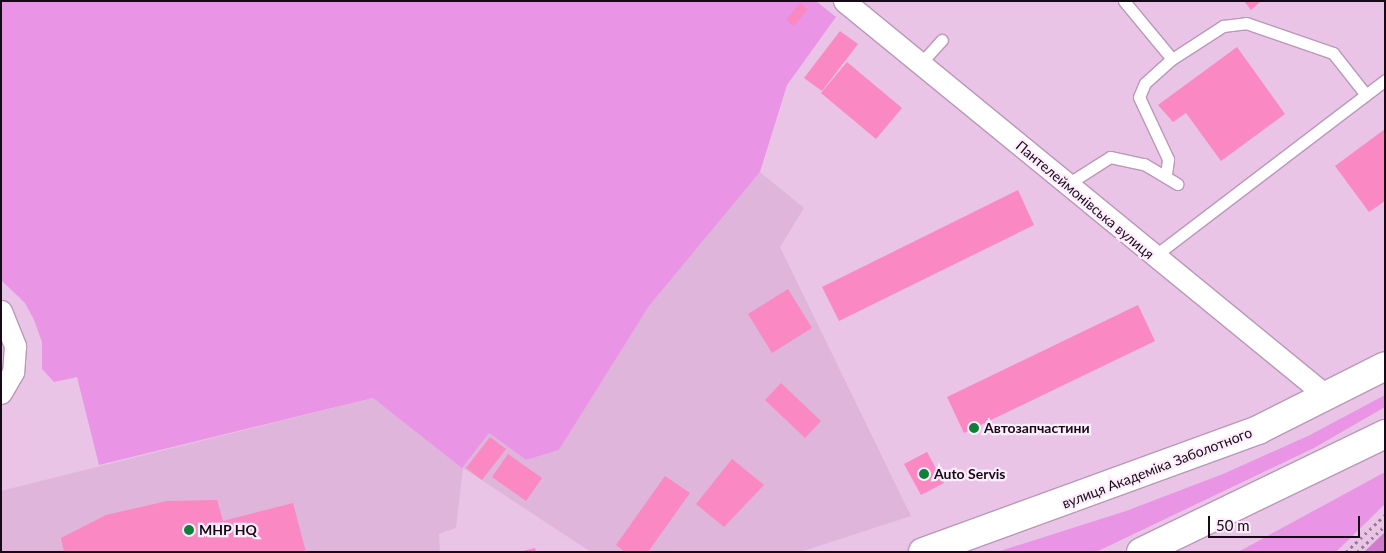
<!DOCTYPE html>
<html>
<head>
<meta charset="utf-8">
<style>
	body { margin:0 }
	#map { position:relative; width:1386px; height:553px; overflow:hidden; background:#eac4e7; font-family:Lato,sans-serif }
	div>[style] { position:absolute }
	.built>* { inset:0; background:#dfb5dc }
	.green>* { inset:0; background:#ea94e5 }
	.forest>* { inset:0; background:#d27ace }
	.building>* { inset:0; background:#f988c3 }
	.path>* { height:3px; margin-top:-1.5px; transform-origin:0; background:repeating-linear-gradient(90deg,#977c96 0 2.5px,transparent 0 6.5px) }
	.roads { filter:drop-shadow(1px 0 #bb97b8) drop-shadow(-1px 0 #bb97b8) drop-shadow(0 1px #bb97b8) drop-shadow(0 -1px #bb97b8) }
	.service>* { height:11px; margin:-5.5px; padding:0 5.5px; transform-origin:5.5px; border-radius:5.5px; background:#fff }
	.minor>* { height:21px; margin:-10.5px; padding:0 10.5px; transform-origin:10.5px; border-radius:10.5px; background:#fff }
	.trunk>* { height:28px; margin:-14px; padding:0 14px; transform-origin:14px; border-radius:14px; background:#fff }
	.dots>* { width:14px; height:14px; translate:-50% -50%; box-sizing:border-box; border:2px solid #fdedfc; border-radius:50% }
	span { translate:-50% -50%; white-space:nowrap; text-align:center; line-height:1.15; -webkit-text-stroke:4.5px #fdedfc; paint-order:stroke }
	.street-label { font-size:14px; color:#160a16 }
	.poi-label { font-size:14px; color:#160a16; font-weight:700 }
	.left { translate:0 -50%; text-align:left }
	.frame { position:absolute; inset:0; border:2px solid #160a16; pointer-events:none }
	.scale { position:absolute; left:1208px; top:516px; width:152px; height:22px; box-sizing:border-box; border:2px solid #160a16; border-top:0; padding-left:6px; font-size:15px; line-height:18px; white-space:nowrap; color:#160a16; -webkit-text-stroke:4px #fdedfc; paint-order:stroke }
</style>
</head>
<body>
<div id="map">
	<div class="built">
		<div style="clip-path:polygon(760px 172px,804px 208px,780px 247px,911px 516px,800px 552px,591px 552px,463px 468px,456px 528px,439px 534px,440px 552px,1px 552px,1px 491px,373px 398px,462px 467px,489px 432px,526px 460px,559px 450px,649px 306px)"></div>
	</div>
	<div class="green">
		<div style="clip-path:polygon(1px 1px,816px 1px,836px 17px,787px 85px,760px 172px,649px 306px,559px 450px,526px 460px,489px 433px,462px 468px,373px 398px,99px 465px,77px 377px,54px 382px,42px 369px,42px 342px,34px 320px,25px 303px,1px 280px)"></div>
		<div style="clip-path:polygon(1385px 395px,1385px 407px,1314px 448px,1096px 552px,997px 552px,1126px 511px,1223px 474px,1310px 435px)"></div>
		<div style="clip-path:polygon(1385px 472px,1385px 504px,1336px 552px,1238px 552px)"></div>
	</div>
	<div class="forest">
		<div style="clip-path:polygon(1385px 532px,1385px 552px,1364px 552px)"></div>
	</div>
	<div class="building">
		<div style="clip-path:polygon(1244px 1px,1261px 1px,1251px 10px)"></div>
		<div style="clip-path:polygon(800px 3px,808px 9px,794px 26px,786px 20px)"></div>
		<div style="clip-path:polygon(840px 31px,858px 44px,822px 91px,804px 78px)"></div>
		<div style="clip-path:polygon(1237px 47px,1285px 114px,1221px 161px,1186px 113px,1173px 122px,1158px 105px)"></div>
		<div style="clip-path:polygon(847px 62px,902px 108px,876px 139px,821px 93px)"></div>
		<div style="clip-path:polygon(1385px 129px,1385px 201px,1369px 212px,1335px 166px)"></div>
		<div style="clip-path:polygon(1018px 190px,1034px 225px,839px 321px,822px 287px)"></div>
		<div style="clip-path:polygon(788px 289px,812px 328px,772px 353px,748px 314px)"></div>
		<div style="clip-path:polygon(1138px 305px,1155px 341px,964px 433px,947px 397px)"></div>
		<div style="clip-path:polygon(781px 383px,821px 421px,805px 438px,765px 400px)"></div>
		<div style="clip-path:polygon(490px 437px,506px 449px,482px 480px,466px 468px)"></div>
		<div style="clip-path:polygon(927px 452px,944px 483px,921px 495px,904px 464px)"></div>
		<div style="clip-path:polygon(508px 454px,542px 478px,526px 501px,492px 477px)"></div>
		<div style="clip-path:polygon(732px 459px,764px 485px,724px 527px,696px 504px)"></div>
		<div style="clip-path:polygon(665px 476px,690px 493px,648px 552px,625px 552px,616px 545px)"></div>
		<div style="clip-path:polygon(217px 500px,223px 521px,293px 503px,306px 552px,64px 552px,61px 538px,106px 515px,167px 501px)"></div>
		<div style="clip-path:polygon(535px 548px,536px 552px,524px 552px,523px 551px)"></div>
	</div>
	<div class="path">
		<div style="left:1346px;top:552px;width:54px;rotate:-43.5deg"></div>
		<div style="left:1357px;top:552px;width:38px;rotate:-43deg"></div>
	</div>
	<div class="roads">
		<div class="service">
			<div style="left:1124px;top:1px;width:75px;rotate:50.4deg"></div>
			<div style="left:921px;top:63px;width:31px;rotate:-48deg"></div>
			<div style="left:1166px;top:174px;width:15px;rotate:-82deg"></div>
			<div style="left:1168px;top:159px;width:68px;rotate:-115.1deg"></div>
			<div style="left:1139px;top:97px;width:15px;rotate:-67deg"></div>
			<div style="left:1145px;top:83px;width:36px;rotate:-42deg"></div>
			<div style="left:1172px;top:59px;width:61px;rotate:-32.9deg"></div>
			<div style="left:1223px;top:26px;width:23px;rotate:-7deg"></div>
			<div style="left:1246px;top:23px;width:92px;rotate:19deg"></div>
			<div style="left:1333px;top:53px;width:53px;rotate:51.8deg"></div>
			<div style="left:1066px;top:185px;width:52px;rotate:-32.5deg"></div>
			<div style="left:1110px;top:157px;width:35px;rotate:12deg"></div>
			<div style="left:1144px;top:164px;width:39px;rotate:31deg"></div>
			<div style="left:1153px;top:257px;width:292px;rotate:-37.3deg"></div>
		</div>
		<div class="minor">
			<div style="left:844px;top:1px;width:625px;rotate:39.29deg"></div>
			<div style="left:1px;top:311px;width:38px;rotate:68deg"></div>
			<div style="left:15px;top:346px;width:26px;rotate:94deg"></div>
			<div style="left:13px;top:372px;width:24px;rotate:120deg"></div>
		</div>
		<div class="trunk">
			<div style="left:923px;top:552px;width:357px;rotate:-20deg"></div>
			<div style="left:1258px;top:430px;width:142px;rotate:-26.7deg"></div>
			<div style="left:1141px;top:552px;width:271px;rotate:-25.8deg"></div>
		</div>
	</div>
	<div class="dots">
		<div style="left:974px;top:428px;background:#0e8037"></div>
		<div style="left:924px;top:474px;background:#0e8037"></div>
		<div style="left:189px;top:530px;background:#0e8037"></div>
	</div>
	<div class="street-label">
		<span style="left:1085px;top:200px;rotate:40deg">Пантелеймонівська вулиця</span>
		<span style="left:1157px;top:468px;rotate:-21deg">вулиця Академіка Заболотного</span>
	</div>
	<div class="poi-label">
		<span class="left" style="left:984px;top:428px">Автозапчастини</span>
		<span class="left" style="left:934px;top:474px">Auto Servis</span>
		<span class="left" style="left:199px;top:530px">MHP HQ</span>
	</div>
	<div class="frame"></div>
	<div class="scale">50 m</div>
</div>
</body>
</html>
